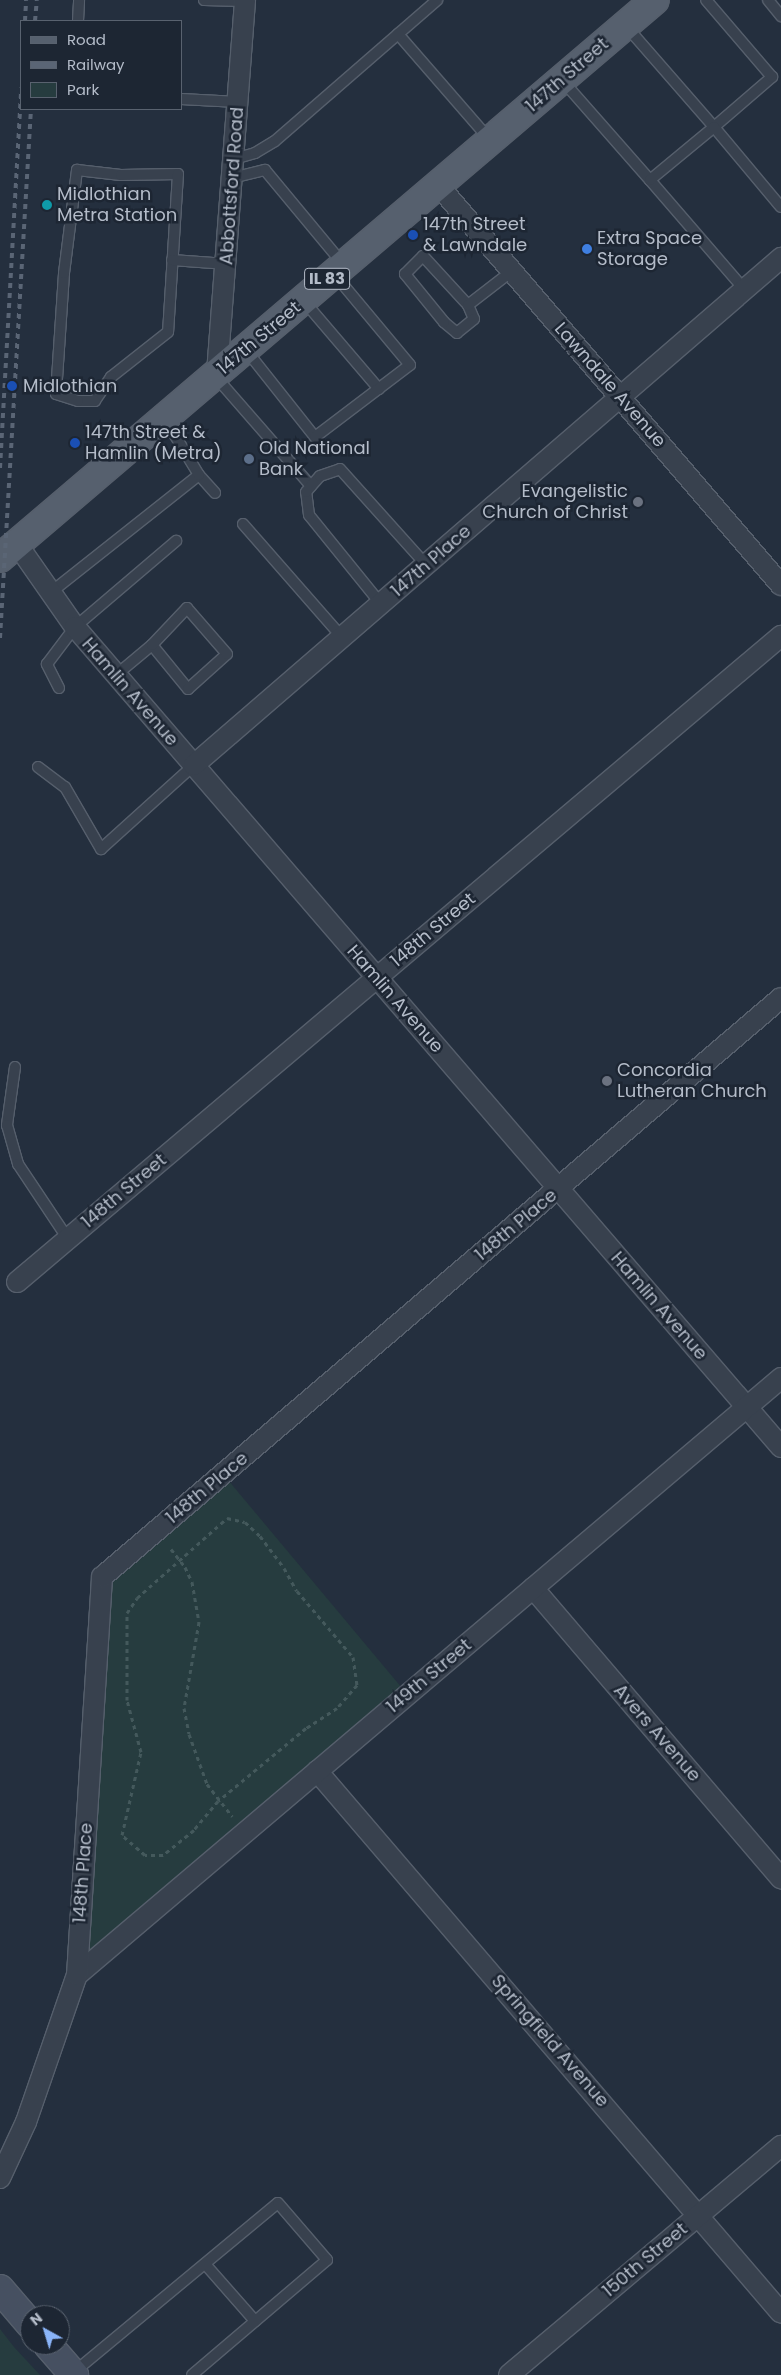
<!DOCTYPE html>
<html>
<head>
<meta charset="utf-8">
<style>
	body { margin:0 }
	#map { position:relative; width:781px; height:2375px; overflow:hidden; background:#242f3e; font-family:Poppins,sans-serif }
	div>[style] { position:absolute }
	.green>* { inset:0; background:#263c3f }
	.path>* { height:3px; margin-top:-1.5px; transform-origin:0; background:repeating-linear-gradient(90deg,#44595c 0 4px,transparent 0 8px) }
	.roads { filter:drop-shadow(1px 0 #565f6c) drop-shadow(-1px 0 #565f6c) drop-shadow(0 1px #565f6c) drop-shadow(0 -1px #565f6c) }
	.lane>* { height:10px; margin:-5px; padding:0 5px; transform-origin:5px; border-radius:5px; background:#38414e }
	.street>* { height:20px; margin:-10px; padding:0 10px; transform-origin:10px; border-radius:10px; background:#38414e }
	.secondary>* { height:28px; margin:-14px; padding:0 14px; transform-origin:14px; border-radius:14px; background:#465061 }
	.primary>* { height:28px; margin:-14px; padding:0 14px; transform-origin:14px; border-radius:14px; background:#56606e }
	.rail>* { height:4px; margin-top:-2px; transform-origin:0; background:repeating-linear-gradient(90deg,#5a6575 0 5px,transparent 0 10px) }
	.dots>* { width:14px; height:14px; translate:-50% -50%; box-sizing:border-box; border:2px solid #1d2633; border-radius:50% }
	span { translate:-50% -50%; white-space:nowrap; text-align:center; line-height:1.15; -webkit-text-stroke:5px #1d2633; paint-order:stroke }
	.shield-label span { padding:1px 4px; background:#1d2633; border:1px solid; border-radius:4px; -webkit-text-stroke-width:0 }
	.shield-label { font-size:16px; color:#b4bcc9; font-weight:700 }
	.street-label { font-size:18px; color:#b4bcc9 }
	.poi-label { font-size:18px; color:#b4bcc9 }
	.left { translate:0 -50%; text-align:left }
	.right { translate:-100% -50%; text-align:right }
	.legend { position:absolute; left:20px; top:20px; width:162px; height:90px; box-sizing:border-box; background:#1d2633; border:1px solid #59626f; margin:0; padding:6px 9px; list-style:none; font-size:15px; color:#b4bcc9 }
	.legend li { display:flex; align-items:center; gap:10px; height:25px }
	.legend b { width:25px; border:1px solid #59626f }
	.north { position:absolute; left:20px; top:2305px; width:50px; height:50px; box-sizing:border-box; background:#1d2633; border:1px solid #59626f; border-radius:50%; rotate:321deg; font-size:14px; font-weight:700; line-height:20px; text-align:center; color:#b4bcc9 }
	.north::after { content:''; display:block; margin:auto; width:18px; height:22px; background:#8ab4f8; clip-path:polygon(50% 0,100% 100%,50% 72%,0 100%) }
</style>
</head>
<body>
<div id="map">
	<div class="green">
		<div style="clip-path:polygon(223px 1474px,407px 1694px,77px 1975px,102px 1577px)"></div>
		<div style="clip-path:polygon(0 2329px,14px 2347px,40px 2375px,0 2375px)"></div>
	</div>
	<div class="path">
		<div style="left:227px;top:1518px;width:18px;rotate:13deg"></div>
		<div style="left:245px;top:1522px;width:21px;rotate:43deg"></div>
		<div style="left:260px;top:1536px;width:40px;rotate:53deg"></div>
		<div style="left:284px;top:1568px;width:26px;rotate:61deg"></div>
		<div style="left:297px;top:1591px;width:87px;rotate:49.7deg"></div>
		<div style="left:353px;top:1657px;width:28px;rotate:82deg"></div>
		<div style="left:357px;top:1685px;width:30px;rotate:131deg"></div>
		<div style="left:337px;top:1708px;width:37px;rotate:147deg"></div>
		<div style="left:306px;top:1728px;width:114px;rotate:140.3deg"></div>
		<div style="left:218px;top:1801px;width:38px;rotate:130deg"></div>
		<div style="left:194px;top:1830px;width:40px;rotate:141deg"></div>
		<div style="left:163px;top:1855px;width:18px;rotate:180deg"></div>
		<div style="left:145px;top:1855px;width:30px;rotate:-139deg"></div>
		<div style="left:122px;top:1835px;width:85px;rotate:-77.1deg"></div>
		<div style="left:141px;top:1752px;width:54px;rotate:-105.1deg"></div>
		<div style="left:127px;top:1700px;width:87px;rotate:-90deg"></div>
		<div style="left:127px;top:1613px;width:18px;rotate:-56deg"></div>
		<div style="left:137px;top:1598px;width:120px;rotate:-41.6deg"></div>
		<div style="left:171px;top:1549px;width:23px;rotate:52deg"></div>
		<div style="left:185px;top:1567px;width:17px;rotate:65deg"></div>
		<div style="left:192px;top:1582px;width:41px;rotate:80.1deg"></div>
		<div style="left:199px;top:1622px;width:87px;rotate:99.9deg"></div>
		<div style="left:184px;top:1708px;width:26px;rotate:79deg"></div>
		<div style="left:189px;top:1734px;width:53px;rotate:70.2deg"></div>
		<div style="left:207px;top:1784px;width:41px;rotate:52deg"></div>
	</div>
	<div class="roads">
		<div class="lane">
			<div style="left:204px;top:0;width:41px;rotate:1.4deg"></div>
			<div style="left:768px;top:0;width:21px;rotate:51deg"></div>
			<div style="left:78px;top:21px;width:21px;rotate:-87deg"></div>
			<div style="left:626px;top:26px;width:134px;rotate:48.9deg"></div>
			<div style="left:714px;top:127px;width:77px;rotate:-40.8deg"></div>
			<div style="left:772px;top:77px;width:101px;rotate:-130.6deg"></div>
			<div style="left:398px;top:34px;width:140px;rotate:49deg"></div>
			<div style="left:562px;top:80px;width:133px;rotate:48.7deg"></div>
			<div style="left:181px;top:99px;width:57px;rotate:3deg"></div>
			<div style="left:234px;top:159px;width:22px;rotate:-16deg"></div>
			<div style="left:255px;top:153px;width:23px;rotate:-31deg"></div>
			<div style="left:275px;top:141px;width:215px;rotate:-41deg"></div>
			<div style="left:77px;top:170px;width:44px;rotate:6.5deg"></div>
			<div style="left:121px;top:175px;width:57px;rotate:-1deg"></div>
			<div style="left:178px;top:174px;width:158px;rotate:93.6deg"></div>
			<div style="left:168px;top:332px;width:73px;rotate:141.7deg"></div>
			<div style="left:111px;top:377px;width:29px;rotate:124deg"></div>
			<div style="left:95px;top:401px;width:17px;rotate:180deg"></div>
			<div style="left:78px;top:401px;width:23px;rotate:-162deg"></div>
			<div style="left:56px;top:394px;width:121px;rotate:-86.2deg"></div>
			<div style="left:64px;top:273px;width:104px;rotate:-82.8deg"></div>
			<div style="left:232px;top:178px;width:34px;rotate:-14deg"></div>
			<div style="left:265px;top:170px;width:122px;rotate:50.3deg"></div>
			<div style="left:172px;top:260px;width:55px;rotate:4.2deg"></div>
			<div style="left:744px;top:289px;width:144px;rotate:-130.8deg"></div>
			<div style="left:650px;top:180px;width:83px;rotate:-39.6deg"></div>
			<div style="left:714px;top:127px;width:104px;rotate:50.1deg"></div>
			<div style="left:303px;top:300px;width:117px;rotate:49.5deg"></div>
			<div style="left:468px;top:305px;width:15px;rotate:67deg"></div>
			<div style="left:474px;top:319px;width:22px;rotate:141deg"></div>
			<div style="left:457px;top:333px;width:17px;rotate:-140deg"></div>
			<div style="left:444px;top:322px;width:62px;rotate:-129.1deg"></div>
			<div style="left:405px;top:274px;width:25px;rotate:-45deg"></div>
			<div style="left:423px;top:256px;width:67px;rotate:47.4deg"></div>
			<div style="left:468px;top:305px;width:56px;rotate:-37.7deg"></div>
			<div style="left:246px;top:350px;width:111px;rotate:51.6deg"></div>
			<div style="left:315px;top:437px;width:119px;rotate:-37.2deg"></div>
			<div style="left:410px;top:365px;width:117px;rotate:-129.8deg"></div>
			<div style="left:215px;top:376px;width:146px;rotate:48.9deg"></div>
			<div style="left:199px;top:475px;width:24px;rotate:48deg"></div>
			<div style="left:243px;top:524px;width:150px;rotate:48.8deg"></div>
			<div style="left:50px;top:593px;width:190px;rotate:-38.4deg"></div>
			<div style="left:199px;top:475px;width:66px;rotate:-121.3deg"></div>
			<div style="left:381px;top:604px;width:114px;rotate:-129deg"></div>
			<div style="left:309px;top:515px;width:23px;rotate:-97deg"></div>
			<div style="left:306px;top:492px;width:21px;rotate:-49deg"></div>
			<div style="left:320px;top:476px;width:21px;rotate:-19deg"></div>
			<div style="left:340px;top:469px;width:129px;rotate:48.1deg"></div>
			<div style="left:116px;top:675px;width:47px;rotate:-39.8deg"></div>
			<div style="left:152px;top:645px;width:57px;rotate:50.7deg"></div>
			<div style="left:188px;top:689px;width:52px;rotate:-41.9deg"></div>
			<div style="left:227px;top:654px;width:61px;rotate:-131deg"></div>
			<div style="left:187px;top:608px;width:51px;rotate:133.4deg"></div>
			<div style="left:59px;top:688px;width:27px;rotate:-117deg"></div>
			<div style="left:47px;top:664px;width:46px;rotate:-52.9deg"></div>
			<div style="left:75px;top:627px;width:133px;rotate:-40.4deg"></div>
			<div style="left:38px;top:767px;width:34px;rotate:37deg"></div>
			<div style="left:65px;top:787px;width:72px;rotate:59.9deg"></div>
			<div style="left:101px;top:849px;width:125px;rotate:-42.1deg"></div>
			<div style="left:15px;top:1067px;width:59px;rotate:97.9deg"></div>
			<div style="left:7px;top:1125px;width:41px;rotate:74.2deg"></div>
			<div style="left:18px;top:1164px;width:90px;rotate:56.3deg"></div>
			<div style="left:205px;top:2264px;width:76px;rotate:48.7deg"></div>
			<div style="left:73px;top:2373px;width:266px;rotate:-39.7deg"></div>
			<div style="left:278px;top:2203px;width:75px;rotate:49.3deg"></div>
			<div style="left:327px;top:2260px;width:177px;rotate:139.6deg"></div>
		</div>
		<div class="street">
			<div style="left:438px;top:185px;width:527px;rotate:49.39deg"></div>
			<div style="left:217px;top:373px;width:374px;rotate:-85.7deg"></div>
			<div style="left:17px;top:544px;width:101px;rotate:55.1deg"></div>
			<div style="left:75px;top:627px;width:1082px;rotate:49.27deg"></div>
			<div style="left:194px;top:765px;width:776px;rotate:-40.82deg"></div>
			<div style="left:17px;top:1282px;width:1001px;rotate:-40.22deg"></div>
			<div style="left:533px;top:1588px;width:382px;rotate:49.5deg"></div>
			<div style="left:317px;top:1771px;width:713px;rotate:49.43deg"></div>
			<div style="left:77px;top:1975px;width:923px;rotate:-40.3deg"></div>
			<div style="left:0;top:2178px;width:62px;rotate:-65.1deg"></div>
			<div style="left:26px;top:2122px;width:156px;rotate:-70.9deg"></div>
			<div style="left:77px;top:1975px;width:399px;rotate:-86.4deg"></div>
			<div style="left:102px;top:1577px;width:892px;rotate:-40.46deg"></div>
			<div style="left:509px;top:2375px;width:356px;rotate:-40.1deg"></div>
		</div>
		<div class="secondary">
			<div style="left:0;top:2289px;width:46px;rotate:49.4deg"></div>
			<div style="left:48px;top:2345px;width:40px;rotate:49deg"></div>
		</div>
		<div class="primary">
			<div style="left:0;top:558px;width:860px;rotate:-40.43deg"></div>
		</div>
	</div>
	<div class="rail">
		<div style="left:25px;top:21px;width:21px;rotate:-87deg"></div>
		<div style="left:35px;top:21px;width:21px;rotate:-85deg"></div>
		<div style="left:0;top:468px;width:381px;rotate:-86.8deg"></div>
		<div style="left:0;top:638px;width:530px;rotate:-86.65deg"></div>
	</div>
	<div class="dots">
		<div style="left:47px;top:205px;background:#0f9aa8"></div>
		<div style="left:413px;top:235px;background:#1a4fb4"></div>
		<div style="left:587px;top:249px;background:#3f7fe0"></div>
		<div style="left:12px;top:386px;background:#1a4fb4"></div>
		<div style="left:75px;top:443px;background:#1a4fb4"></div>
		<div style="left:249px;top:459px;background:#5c6f8a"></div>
		<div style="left:638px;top:502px;background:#6b7280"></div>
		<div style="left:607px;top:1081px;background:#6b7280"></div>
	</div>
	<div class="shield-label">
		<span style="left:327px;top:279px">IL 83</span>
	</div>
	<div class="street-label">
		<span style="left:567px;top:75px;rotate:-41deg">147th Street</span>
		<span style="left:232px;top:186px;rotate:-86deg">Abbottsford Road</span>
		<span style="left:259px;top:338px;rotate:-40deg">147th Street</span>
		<span style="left:610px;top:385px;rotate:49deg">Lawndale Avenue</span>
		<span style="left:431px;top:561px;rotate:-41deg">147th Place</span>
		<span style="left:130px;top:692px;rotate:49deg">Hamlin Avenue</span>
		<span style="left:433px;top:930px;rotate:-40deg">148th Street</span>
		<span style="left:395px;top:999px;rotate:49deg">Hamlin Avenue</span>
		<span style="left:124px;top:1191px;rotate:-40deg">148th Street</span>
		<span style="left:516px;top:1225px;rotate:-40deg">148th Place</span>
		<span style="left:659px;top:1306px;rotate:49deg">Hamlin Avenue</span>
		<span style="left:207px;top:1488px;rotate:-40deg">148th Place</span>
		<span style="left:429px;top:1676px;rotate:-40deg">149th Street</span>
		<span style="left:657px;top:1733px;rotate:49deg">Avers Avenue</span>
		<span style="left:83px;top:1873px;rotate:-86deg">148th Place</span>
		<span style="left:550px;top:2041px;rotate:49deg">Springfield Avenue</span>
		<span style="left:645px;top:2260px;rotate:-40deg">150th Street</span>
	</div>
	<div class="poi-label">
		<span class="left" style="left:57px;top:205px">Midlothian<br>Metra Station</span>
		<span class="left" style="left:423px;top:235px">147th Street<br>&amp; Lawndale</span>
		<span class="left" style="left:597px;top:249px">Extra Space<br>Storage</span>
		<span class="left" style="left:23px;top:386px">Midlothian</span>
		<span class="left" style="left:85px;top:443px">147th Street &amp;<br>Hamlin (Metra)</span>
		<span class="left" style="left:259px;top:459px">Old National<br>Bank</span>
		<span class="right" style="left:628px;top:502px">Evangelistic<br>Church of Christ</span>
		<span class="left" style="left:617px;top:1081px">Concordia<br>Lutheran Church</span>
	</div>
	<ul class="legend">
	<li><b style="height:6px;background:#56606e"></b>Road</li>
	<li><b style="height:6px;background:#5a6575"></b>Railway</li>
	<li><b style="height:14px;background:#263c3f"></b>Park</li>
	</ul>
	<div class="north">N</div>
</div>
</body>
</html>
